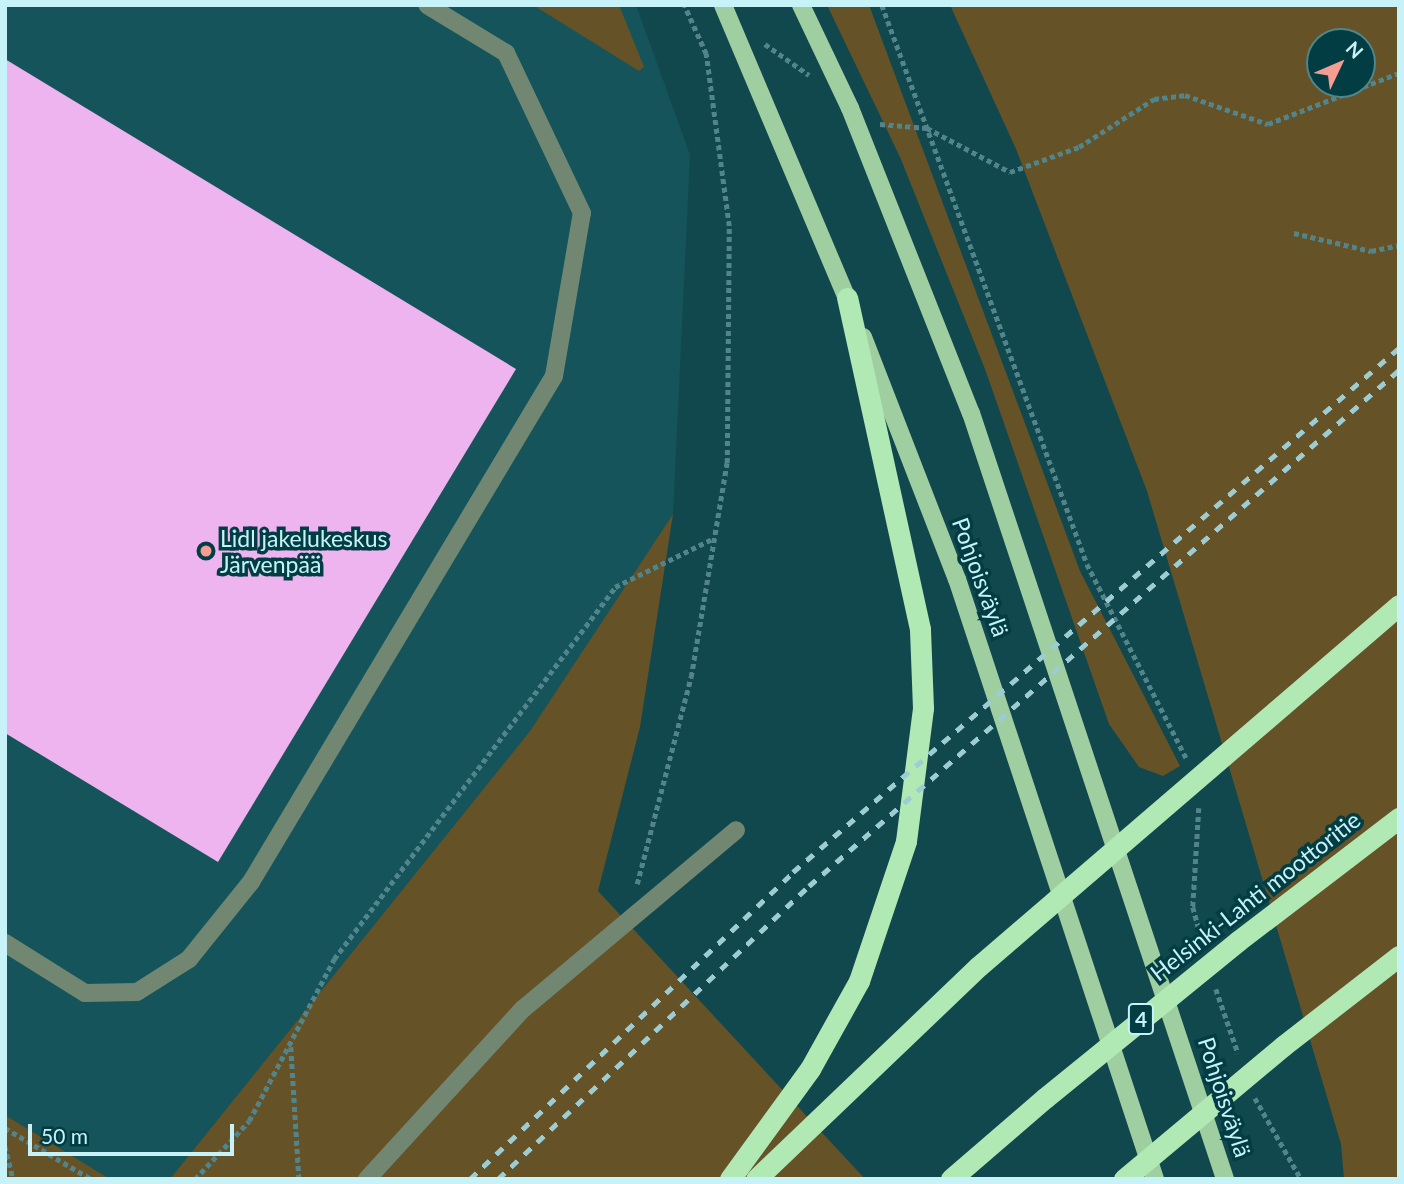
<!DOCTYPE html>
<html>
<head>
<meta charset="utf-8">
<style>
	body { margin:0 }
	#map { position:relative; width:1404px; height:1184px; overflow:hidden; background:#11484e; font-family:Lato,sans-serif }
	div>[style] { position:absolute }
	.built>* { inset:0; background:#16545b }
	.green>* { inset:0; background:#655227 }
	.building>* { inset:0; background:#eeb4ef }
	.path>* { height:4.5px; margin-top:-2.25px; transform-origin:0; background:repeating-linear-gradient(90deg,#52858b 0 5px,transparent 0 8.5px) }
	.minor>* { height:18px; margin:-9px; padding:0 9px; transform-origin:9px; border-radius:9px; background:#718772 }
	.major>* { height:18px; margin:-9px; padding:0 9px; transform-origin:9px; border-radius:9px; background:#9fcea1 }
	.highway>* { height:21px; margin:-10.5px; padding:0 10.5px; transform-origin:10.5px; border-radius:10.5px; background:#b1e9b4 }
	.rail>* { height:5px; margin-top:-2.5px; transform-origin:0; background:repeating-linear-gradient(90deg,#9dccd2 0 9px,transparent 0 18px) }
	.highway-bridge>* { height:21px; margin:-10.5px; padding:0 10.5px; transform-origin:10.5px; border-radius:10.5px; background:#b1e9b4 }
	.dots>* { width:19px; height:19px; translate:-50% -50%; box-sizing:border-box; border:4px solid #023d43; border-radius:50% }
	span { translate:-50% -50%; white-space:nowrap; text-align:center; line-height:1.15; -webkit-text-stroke:7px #023d43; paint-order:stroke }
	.shield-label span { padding:2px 5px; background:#023d43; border:2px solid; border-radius:5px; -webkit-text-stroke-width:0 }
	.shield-label { font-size:21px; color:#c6f2f8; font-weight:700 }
	.poi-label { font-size:23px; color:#c6f2f8 }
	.left { translate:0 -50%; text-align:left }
	.street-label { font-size:23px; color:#c6f2f8 }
	.frame { position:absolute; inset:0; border:7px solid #c6f2f8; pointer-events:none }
	.north { position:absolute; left:1306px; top:28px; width:70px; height:70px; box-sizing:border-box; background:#023d43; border:2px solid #50858b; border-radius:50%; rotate:46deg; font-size:19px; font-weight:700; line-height:28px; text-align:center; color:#c6f2f8 }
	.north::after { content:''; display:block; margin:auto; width:24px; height:32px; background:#f59c93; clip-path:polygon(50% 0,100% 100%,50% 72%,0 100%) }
	.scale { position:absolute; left:28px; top:1124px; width:206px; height:32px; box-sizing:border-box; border:4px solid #c6f2f8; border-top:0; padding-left:9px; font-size:21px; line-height:24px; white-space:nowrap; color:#c6f2f8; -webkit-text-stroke:5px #023d43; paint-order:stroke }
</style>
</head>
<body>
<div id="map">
	<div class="built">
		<div style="clip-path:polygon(5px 5px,636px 5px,690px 155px,673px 514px,530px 731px,170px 1179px,110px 1179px,5px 1115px)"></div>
	</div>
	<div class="green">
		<div style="clip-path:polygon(533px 5px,619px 5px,644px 67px,639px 71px)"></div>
		<div style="clip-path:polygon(827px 5px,869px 5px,1080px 571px,1180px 766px,1163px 776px,1139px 767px,1109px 724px,985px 369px,900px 157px)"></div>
		<div style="clip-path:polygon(evenodd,950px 5px,1399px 5px,1399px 1179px,1344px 1179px,1341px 1144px,1147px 491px,1016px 149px,950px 5px,1320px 42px,1362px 42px,1362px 84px,1320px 84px,1320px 42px)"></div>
		<div style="clip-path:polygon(673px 514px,640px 727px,598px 891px,865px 1179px,170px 1179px,530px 731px)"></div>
		<div style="clip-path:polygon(5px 1115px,110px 1179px,5px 1179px)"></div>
	</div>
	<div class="building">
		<div style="clip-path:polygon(5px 59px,516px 369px,218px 862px,5px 733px)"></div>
	</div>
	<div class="path">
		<div style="left:882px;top:5px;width:595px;rotate:69.86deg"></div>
		<div style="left:1087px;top:564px;width:219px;rotate:62.9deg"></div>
		<div style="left:765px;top:44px;width:54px;rotate:35.2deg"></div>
		<div style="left:880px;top:124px;width:47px;rotate:4.9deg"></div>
		<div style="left:927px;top:128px;width:94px;rotate:27.9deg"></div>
		<div style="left:1010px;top:172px;width:73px;rotate:-19.9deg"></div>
		<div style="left:1079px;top:147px;width:89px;rotate:-32.6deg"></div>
		<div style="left:1154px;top:99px;width:31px;rotate:-7deg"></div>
		<div style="left:1185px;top:95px;width:88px;rotate:19.3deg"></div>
		<div style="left:1268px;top:124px;width:141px;rotate:-21.3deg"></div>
		<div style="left:1294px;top:233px;width:79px;rotate:13.2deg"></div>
		<div style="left:1371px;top:251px;width:29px;rotate:-12deg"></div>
		<div style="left:1199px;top:808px;width:99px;rotate:93.5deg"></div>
		<div style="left:1193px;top:907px;width:34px;rotate:75deg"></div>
		<div style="left:637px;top:884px;width:214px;rotate:-75.4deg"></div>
		<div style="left:691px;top:677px;width:217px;rotate:-80.5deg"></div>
		<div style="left:727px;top:463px;width:237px;rotate:-89.5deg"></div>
		<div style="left:729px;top:226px;width:174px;rotate:-97.6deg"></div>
		<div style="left:706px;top:54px;width:54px;rotate:-114.2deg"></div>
		<div style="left:1216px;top:989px;width:68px;rotate:71deg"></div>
		<div style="left:291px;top:1047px;width:132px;rotate:86.5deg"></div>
		<div style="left:1255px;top:1098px;width:93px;rotate:60.4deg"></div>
		<div style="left:5px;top:1128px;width:100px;rotate:30.7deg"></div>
		<div style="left:5px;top:1146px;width:34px;rotate:76deg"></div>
		<div style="left:195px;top:1179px;width:79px;rotate:-47deg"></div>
		<div style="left:249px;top:1121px;width:183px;rotate:-62.3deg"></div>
		<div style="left:334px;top:959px;width:466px;rotate:-52.9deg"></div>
		<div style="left:615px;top:587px;width:110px;rotate:-26.3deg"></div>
	</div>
	<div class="minor">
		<div style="left:5px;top:943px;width:94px;rotate:32deg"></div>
		<div style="left:85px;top:993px;width:52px;rotate:-1.1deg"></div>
		<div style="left:137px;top:992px;width:62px;rotate:-32.4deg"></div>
		<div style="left:189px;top:959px;width:99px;rotate:-51.2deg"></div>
		<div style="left:251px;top:882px;width:590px;rotate:-59.09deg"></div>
		<div style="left:554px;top:376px;width:165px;rotate:-80.3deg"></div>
		<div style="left:582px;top:213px;width:177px;rotate:-115.4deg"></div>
		<div style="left:506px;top:53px;width:92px;rotate:-148.7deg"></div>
		<div style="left:367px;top:1179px;width:231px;rotate:-47.5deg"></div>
		<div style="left:523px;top:1009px;width:278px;rotate:-40deg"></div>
	</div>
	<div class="major">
		<div style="left:723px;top:5px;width:329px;rotate:67.1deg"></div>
		<div style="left:801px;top:5px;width:114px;rotate:64.6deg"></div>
		<div style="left:850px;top:108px;width:328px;rotate:68.4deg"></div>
		<div style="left:971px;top:413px;width:807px;rotate:71.65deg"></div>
		<div style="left:863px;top:337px;width:260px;rotate:68.8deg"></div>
		<div style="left:957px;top:579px;width:632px;rotate:71.74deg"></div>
	</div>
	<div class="highway">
		<div style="left:1238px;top:941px;width:203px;rotate:-37.4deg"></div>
		<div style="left:1283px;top:1046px;width:147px;rotate:-37.8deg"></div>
		<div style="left:730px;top:1179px;width:136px;rotate:-54deg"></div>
		<div style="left:810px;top:1069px;width:101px;rotate:-60.9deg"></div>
		<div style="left:859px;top:981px;width:148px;rotate:-71.4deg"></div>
		<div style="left:906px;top:841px;width:134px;rotate:-82.7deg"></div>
		<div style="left:923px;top:708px;width:79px;rotate:-92.2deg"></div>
		<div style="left:920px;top:629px;width:339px;rotate:-102.4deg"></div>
		<div style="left:756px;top:1179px;width:308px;rotate:-43.7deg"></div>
		<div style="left:979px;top:966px;width:554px;rotate:-40.68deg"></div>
		<div style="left:951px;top:1179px;width:124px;rotate:-40.8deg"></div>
	</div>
	<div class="rail">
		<div style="left:470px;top:1179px;width:446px;rotate:-43.5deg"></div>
		<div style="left:793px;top:872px;width:801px;rotate:-40.85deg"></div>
		<div style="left:498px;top:1179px;width:427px;rotate:-43.3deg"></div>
		<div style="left:809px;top:886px;width:784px;rotate:-41.17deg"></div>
	</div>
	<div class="highway-bridge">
		<div style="left:1045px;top:1098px;width:249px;rotate:-39.1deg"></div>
		<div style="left:1124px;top:1179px;width:207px;rotate:-39.9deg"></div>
	</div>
	<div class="dots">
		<div style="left:206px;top:551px;background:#f59c93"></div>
	</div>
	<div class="shield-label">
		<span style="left:1141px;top:1019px">4</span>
	</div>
	<div class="poi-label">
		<span class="left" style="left:220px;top:551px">Lidl jakelukeskus<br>Järvenpää</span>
	</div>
	<div class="street-label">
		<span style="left:981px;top:577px;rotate:70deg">Pohjoisväylä</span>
		<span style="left:1255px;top:896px;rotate:-38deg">Helsinki-Lahti moottoritie</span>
		<span style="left:1225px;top:1097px;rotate:72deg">Pohjoisväylä</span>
	</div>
	<div class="frame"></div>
	<div class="north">N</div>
	<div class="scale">50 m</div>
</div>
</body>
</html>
